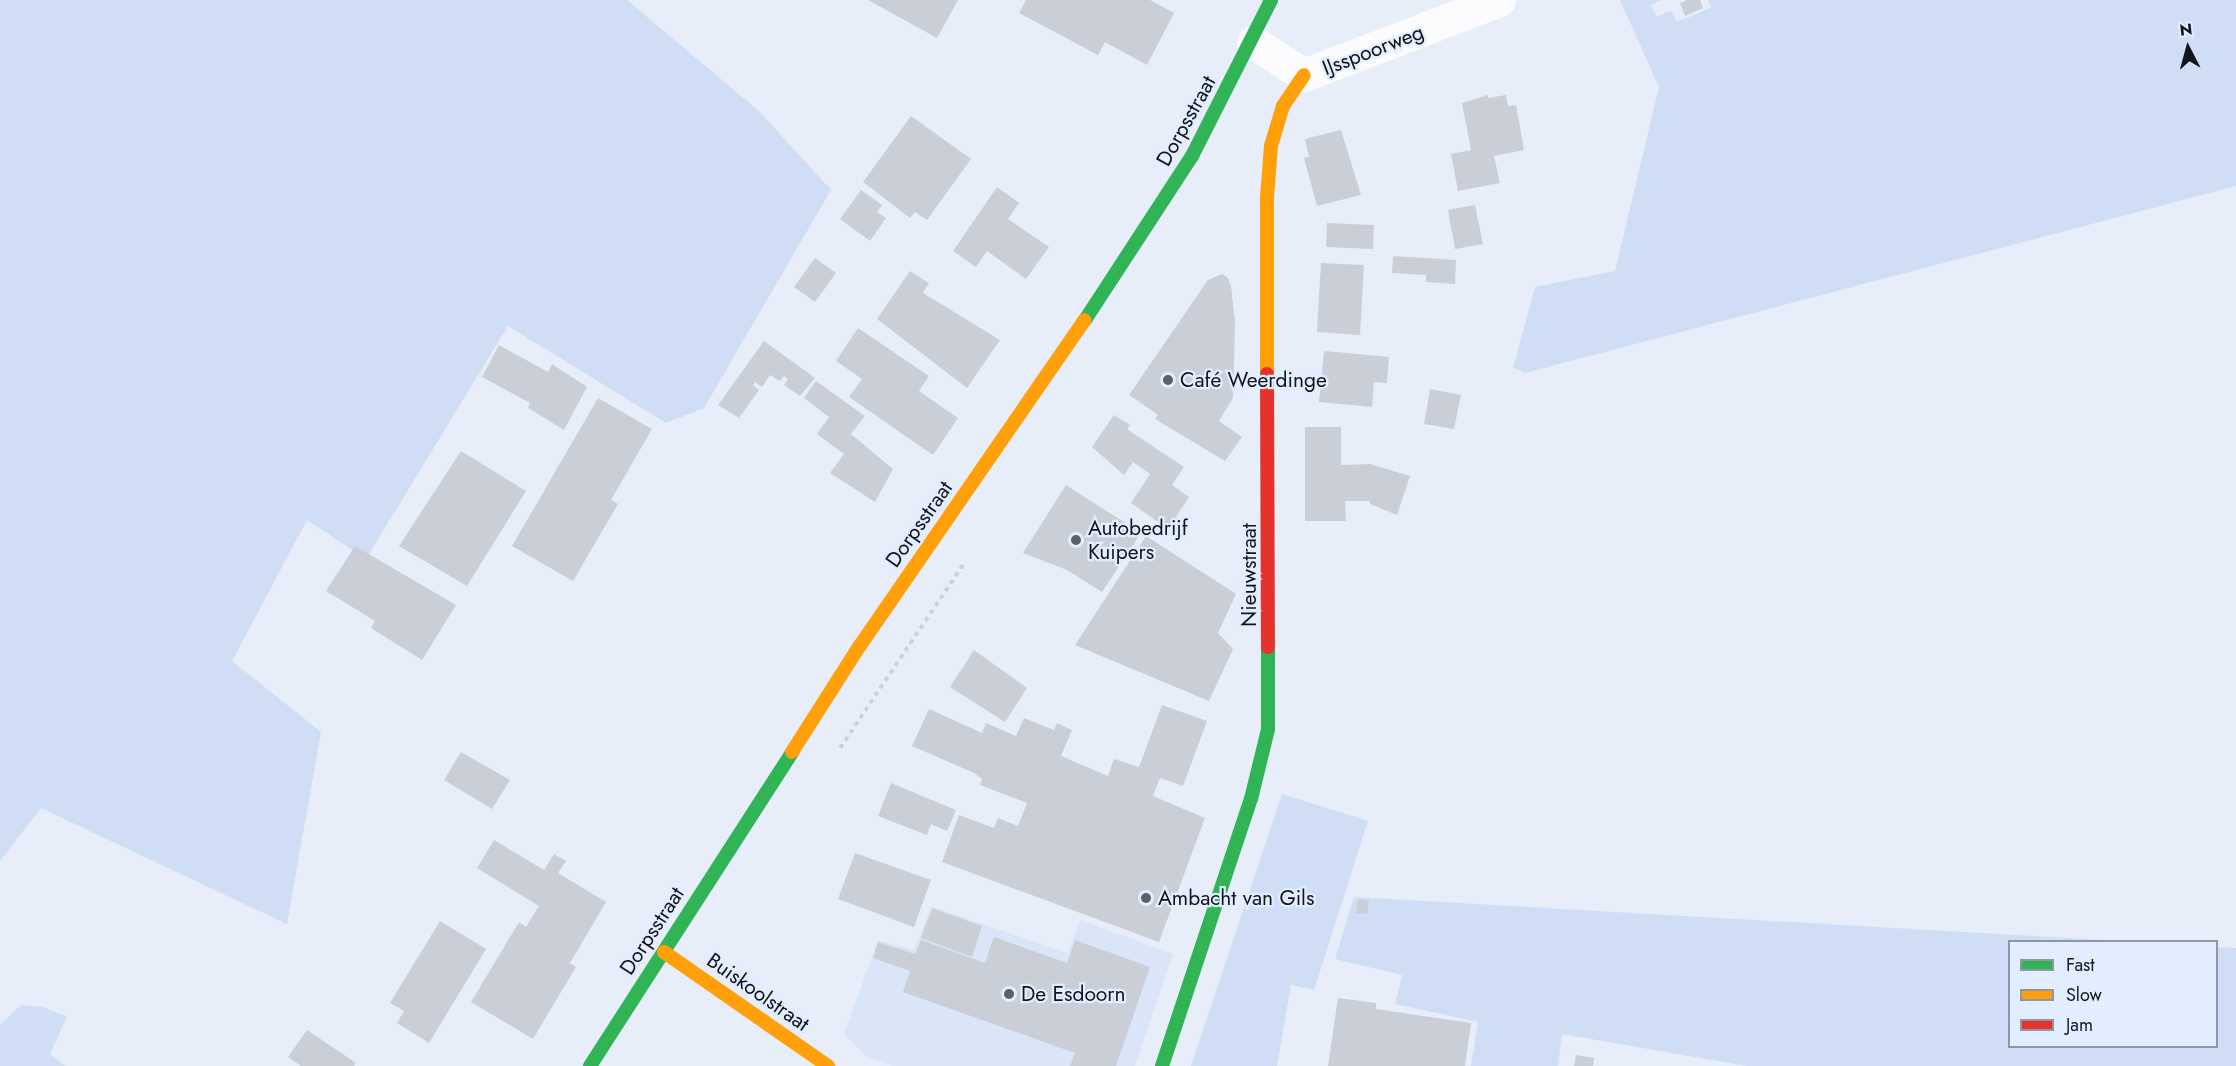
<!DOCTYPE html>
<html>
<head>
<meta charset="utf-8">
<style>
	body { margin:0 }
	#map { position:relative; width:2236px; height:1066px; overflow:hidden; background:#e8eef9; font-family:Jost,sans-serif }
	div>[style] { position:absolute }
	.built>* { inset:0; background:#dae5f7 }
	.green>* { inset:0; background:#cfddf5 }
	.building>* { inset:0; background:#caced6 }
	.path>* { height:4px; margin-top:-2px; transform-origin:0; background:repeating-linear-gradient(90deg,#ced0d4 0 4.5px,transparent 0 9px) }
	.street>* { height:33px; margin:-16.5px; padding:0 16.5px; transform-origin:16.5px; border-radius:16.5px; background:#fcfcfe }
	.fast>* { height:14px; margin:-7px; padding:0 7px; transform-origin:7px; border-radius:7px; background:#30b455 }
	.slow>* { height:14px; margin:-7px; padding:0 7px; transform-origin:7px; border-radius:7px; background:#ff9f0a }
	.jam>* { height:14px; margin:-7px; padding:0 7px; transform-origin:7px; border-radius:7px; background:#e5322d }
	.dots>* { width:16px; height:16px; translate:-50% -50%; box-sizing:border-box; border:3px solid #e2edff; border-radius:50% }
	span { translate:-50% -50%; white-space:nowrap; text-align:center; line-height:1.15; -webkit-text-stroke:4.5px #e2edff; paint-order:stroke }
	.street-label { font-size:21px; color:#11151b }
	.poi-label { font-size:21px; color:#11151b }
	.left { translate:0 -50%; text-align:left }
	.legend { position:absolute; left:2008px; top:940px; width:210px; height:108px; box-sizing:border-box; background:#e2edff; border:2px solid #8e97a4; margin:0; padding:8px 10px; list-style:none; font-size:18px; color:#11151b }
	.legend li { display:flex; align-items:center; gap:12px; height:30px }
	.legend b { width:30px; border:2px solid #8e97a4 }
	.north { position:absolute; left:2158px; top:18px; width:60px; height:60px; -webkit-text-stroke:4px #e2edff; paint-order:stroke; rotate:354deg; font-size:16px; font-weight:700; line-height:24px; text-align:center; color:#11151b }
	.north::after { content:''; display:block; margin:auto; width:21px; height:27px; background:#11151b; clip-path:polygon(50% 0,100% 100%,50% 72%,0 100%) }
</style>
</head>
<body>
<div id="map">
	<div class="built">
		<div style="clip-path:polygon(932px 907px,1068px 953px,1080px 920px,1173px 954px,1135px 1066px,893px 1066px,868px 1058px,844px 1034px,878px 940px,913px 950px)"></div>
	</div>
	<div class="green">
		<div style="clip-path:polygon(0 0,627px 0,759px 111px,831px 190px,704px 408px,666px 423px,508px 326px,366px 559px,307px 520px,232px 661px,321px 732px,287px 924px,41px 808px,0 861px)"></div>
		<div style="clip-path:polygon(1620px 0,1661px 0,1651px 5px,1657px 17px,1671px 10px,1677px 22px,1711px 8px,1708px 0,2236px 0,2236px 186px,1525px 373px,1513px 368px,1535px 287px,1615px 271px,1659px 87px)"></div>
		<div style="clip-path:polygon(1282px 794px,1368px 821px,1314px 990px,1291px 985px,1277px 1066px,1191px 1066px)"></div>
		<div style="clip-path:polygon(1354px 897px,2121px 941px,2010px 942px,2010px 1046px,2216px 1046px,2217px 947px,2236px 948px,2236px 1066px,1747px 1066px,1562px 1034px,1558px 1066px,1471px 1066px,1478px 1022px,1395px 1004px,1402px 975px,1335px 959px)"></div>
		<div style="clip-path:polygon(21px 1005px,43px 1007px,67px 1017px,50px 1054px,65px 1066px,0 1066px,0 1025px)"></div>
	</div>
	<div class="building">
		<div style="clip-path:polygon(868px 0,958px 0,937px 38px)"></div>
		<div style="clip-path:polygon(1026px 0,1150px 0,1174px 13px,1147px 65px,1105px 42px,1098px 55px,1019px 13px)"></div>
		<div style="clip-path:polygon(1687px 0,1700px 0,1703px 8px,1685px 16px,1680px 3px)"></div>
		<div style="clip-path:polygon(1488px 95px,1488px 98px,1506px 95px,1508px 106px,1516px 105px,1524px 150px,1494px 156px,1500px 183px,1458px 191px,1451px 154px,1471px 150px,1462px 103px)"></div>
		<div style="clip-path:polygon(911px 116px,971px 159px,927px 220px,915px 212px,910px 218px,863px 182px)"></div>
		<div style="clip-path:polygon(1341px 130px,1361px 195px,1317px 206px,1304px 158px,1309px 157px,1305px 139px)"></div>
		<div style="clip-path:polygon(997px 187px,1019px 203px,1008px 219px,1049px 247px,1026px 279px,987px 251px,976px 267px,953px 251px)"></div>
		<div style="clip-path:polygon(861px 190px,882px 205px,877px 212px,886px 218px,870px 241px,840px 219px)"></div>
		<div style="clip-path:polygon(1475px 205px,1483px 244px,1455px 249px,1448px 210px)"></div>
		<div style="clip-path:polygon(1327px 223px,1374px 225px,1373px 249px,1326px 247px)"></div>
		<div style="clip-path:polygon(1393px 256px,1456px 260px,1455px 284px,1426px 282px,1426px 275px,1392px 273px)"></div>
		<div style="clip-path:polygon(815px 258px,836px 273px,815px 302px,794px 287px)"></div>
		<div style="clip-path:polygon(1321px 263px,1364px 265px,1360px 335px,1317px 332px)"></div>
		<div style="clip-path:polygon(910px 271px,929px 283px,923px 293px,1000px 340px,967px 388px,877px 319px)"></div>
		<div style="clip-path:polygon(1222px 274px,1228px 278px,1231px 286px,1235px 322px,1233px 398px,1219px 421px,1242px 437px,1225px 461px,1155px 419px,1158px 415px,1129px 395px,1208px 280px)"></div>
		<div style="clip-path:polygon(858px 328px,929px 376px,919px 391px,958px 418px,933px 455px,849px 397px,862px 379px,836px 361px)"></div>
		<div style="clip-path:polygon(764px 341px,815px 378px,800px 396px,784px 385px,788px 379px,784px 376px,780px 381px,770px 375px,762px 387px,755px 382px,753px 385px,759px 390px,739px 418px,718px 405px)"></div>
		<div style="clip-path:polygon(499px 345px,548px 372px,552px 364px,587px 387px,564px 430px,528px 408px,530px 403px,482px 377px)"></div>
		<div style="clip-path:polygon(1324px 351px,1389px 357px,1387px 383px,1374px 382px,1372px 407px,1319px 402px)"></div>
		<div style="clip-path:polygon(816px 381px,865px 416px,851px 434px,893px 469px,875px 502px,830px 473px,844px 454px,817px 434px,829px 417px,804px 398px)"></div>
		<div style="clip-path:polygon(1430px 389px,1461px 395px,1454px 429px,1424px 424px)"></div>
		<div style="clip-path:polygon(598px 398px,652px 429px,611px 500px,618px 504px,573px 581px,512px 546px)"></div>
		<div style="clip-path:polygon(1114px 415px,1130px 425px,1127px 429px,1184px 467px,1172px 485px,1189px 497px,1168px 529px,1131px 503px,1150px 474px,1133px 462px,1124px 475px,1092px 447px)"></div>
		<div style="clip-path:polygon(1305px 427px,1341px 427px,1341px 465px,1370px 464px,1410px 476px,1397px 515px,1370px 504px,1370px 501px,1345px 501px,1346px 521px,1305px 521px)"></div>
		<div style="clip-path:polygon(461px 451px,526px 491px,467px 586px,399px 546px)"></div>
		<div style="clip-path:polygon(1066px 485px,1141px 533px,1102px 592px,1067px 570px,1023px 553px)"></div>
		<div style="clip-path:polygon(1146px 536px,1236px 594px,1218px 633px,1233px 649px,1209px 701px,1075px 645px)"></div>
		<div style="clip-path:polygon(355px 546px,456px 605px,422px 660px,371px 628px,375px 621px,326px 591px)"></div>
		<div style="clip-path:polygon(974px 650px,1027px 688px,1005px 722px,950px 687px)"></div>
		<div style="clip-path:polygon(1162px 705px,1207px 721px,1183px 786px,1160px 778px,1153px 796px,1205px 818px,1159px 942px,942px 862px,959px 815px,994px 828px,998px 818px,1018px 826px,1027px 803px,980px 785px,982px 779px,974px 773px,912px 746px,929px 709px,982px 733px,986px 723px,1016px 736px,1024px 718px,1054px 730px,1057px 723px,1072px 730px,1061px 756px,1108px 776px,1114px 759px,1139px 767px)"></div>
		<div style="clip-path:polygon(461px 752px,510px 780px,492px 809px,444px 780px)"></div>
		<div style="clip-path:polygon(891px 783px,956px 810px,947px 831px,931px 824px,927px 835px,878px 816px)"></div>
		<div style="clip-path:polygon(494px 840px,544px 870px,554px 854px,566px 861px,558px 873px,606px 902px,570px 963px,576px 967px,533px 1039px,471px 1002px,519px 922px,526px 927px,539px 906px,477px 868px)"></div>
		<div style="clip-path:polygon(855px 853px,931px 880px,914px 927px,838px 899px)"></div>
		<div style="clip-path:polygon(1358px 899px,1369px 901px,1367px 914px,1356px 913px)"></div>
		<div style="clip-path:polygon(932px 908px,982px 926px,972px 957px,921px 938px)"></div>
		<div style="clip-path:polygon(440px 921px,486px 949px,429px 1043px,397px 1023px,404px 1011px,390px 1003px)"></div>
		<div style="clip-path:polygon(994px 937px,1067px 963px,1075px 940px,1150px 967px,1116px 1066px,1070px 1066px,1075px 1053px,903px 992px,910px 971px,873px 958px,878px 942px,915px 954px,921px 940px,985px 963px)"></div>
		<div style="clip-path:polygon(1338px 998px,1376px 1003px,1376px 1009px,1471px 1023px,1465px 1066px,1328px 1066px)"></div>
		<div style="clip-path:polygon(307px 1030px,356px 1063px,354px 1066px,301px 1066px,288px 1057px)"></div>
		<div style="clip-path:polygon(1576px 1055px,1594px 1058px,1593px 1066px,1574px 1066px)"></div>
	</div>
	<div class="path">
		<div style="left:840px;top:748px;width:224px;rotate:-56.1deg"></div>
	</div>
	<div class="street">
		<div style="left:1253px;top:42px;width:61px;rotate:32.9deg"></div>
		<div style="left:1304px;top:75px;width:209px;rotate:-21deg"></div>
	</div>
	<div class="fast">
		<div style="left:1085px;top:320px;width:196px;rotate:-56.9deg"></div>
		<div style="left:1192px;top:156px;width:175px;rotate:-63.1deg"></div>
		<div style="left:590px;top:1066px;width:373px;rotate:-57.2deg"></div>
		<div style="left:1162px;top:1066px;width:281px;rotate:-71.6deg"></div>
		<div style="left:1251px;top:799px;width:72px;rotate:-76.3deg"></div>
		<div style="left:1268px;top:729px;width:82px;rotate:-90deg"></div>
	</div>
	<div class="slow">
		<div style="left:1267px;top:374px;width:176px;rotate:-90deg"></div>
		<div style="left:1267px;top:198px;width:52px;rotate:-85.6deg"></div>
		<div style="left:1271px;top:146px;width:42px;rotate:-73.3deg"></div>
		<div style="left:1283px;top:106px;width:37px;rotate:-56deg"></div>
		<div style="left:792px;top:752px;width:125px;rotate:-57.5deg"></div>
		<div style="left:859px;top:647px;width:397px;rotate:-55.4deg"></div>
		<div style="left:664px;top:952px;width:200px;rotate:34.8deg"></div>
	</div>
	<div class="jam">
		<div style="left:1267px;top:374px;width:273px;rotate:89.8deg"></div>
	</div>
	<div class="dots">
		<div style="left:1168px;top:380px;background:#5c6169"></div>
		<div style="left:1076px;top:540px;background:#5c6169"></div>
		<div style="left:1146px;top:898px;background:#5c6169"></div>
		<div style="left:1009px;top:994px;background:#5c6169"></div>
	</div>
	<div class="street-label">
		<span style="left:1373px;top:50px;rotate:-21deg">IJsspoorweg</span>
		<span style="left:1186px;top:121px;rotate:-61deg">Dorpsstraat</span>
		<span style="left:919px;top:524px;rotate:-55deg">Dorpsstraat</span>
		<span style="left:1249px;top:575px;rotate:-90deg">Nieuwstraat</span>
		<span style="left:652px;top:931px;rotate:-57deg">Dorpsstraat</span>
		<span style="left:758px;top:992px;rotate:35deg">Buiskoolstraat</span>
	</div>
	<div class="poi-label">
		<span class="left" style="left:1180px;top:380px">Café Weerdinge</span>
		<span class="left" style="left:1088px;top:540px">Autobedrijf<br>Kuipers</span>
		<span class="left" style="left:1158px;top:898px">Ambacht van Gils</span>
		<span class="left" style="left:1021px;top:994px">De Esdoorn</span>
	</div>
	<ul class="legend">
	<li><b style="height:8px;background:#30b455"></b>Fast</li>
	<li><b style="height:8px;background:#ff9f0a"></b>Slow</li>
	<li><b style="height:8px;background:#e5322d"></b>Jam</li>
	</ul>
	<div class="north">N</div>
</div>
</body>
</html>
